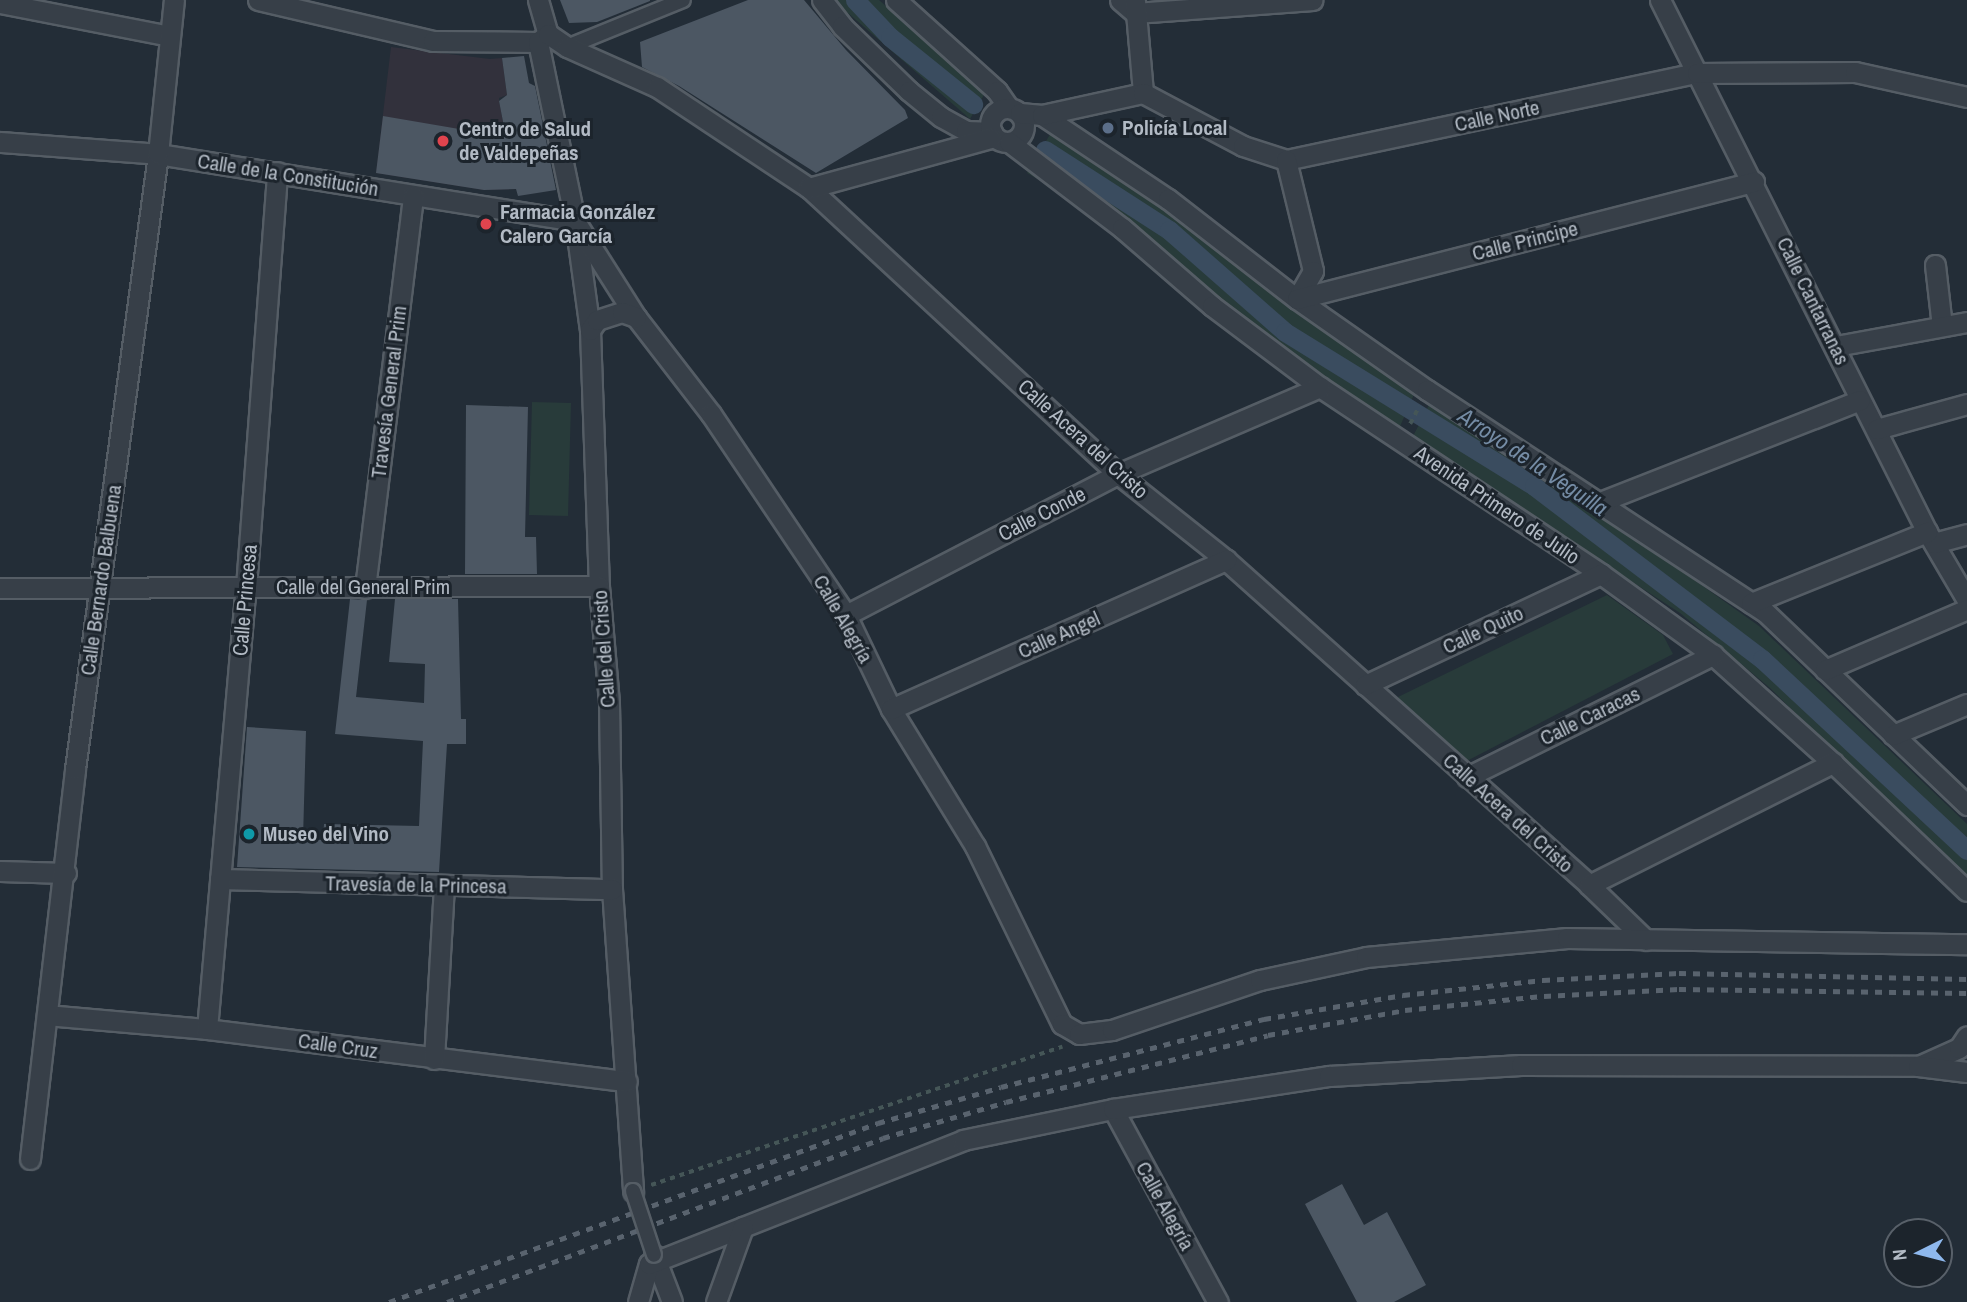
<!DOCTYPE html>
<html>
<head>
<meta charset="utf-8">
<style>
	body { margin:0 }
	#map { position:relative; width:1967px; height:1302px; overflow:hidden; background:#232d37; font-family:"Archivo Narrow",sans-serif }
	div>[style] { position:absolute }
	.medical>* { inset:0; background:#32313c }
	.green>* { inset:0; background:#283b3a }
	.canal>* { height:19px; margin:-9.5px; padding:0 9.5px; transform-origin:9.5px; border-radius:9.5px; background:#3a4c5f }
	.building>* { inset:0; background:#4c5763 }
	.path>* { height:3.5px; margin-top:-1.75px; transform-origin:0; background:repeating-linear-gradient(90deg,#455657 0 5px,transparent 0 10px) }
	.roads { filter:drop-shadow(2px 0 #555d65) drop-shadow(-2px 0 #555d65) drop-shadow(0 2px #555d65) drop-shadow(0 -2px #555d65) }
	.pedestrian>* { height:14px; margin:-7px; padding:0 7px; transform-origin:7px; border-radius:7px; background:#373f48 }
	.minor>* { height:19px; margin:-9.5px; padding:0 9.5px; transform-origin:9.5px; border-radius:9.5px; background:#373f48 }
	.minor>.ring { margin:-9.5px; padding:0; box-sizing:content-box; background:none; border:19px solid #373f48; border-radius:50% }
	.rail>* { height:5px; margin-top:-2.5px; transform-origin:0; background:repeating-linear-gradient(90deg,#59636e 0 7px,transparent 0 14px) }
	.bridges { filter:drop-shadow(2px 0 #555d65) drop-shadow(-2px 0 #555d65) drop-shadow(0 2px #555d65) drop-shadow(0 -2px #555d65) }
	.pedestrian-bridge>* { height:14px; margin:-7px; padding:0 7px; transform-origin:7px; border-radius:7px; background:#373f48 }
	.dots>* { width:19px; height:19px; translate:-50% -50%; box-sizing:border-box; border:4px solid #1c242c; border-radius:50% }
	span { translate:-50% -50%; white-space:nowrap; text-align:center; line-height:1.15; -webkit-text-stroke:6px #1c242c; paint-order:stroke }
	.street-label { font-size:21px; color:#b2bac4 }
	.poi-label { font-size:21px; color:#b2bac4; font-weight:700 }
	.left { translate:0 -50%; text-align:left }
	.water-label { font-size:23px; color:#758ca5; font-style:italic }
	.north { position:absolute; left:1883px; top:1218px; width:70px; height:70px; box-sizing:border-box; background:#1c242c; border:2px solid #586069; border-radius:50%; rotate:264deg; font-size:19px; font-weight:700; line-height:28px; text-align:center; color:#b2bac4 }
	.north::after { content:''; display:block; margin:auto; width:24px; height:32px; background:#8eb8ed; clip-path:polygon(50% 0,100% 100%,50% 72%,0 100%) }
</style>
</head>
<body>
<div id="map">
	<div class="medical">
		<div style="clip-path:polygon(391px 47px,490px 59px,502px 58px,507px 95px,499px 98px,499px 101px,516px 189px,484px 190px,376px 173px)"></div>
	</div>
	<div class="green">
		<div style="clip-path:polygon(833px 0,879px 0,985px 93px,970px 119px)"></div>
		<div style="clip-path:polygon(1052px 131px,1159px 202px,1306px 320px,1415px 392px,1398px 431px,1284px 352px,1122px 228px,1027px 173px)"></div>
		<div style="clip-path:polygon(1434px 395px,1759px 626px,1967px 824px,1967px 882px,1770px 688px,1680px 613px,1507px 500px,1408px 446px)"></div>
		<div style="clip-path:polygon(532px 402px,571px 403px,568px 516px,529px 515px)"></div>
		<div style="clip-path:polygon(1607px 595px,1663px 635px,1673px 654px,1461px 764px,1408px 719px,1398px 697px)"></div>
	</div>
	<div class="canal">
		<div style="left:855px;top:0;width:51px;rotate:46.6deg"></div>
		<div style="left:890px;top:37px;width:107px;rotate:38.9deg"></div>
		<div style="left:1045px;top:150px;width:148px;rotate:32.8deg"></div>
		<div style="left:1169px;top:230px;width:154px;rotate:41.3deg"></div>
		<div style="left:1285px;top:332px;width:293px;rotate:31.7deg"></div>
		<div style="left:1534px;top:486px;width:286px;rotate:37.2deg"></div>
		<div style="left:1762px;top:659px;width:280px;rotate:43deg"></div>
	</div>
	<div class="building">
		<div style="clip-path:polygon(560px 0,650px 0,650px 1px,597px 22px,569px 23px)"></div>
		<div style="clip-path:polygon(748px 0,804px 0,846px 50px,905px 110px,908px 118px,816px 173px,679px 86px,642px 67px,640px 42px)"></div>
		<div style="clip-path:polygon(524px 56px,529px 83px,535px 86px,556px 190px,518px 196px,516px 189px,484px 190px,376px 173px,383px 116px,506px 137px,499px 101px,507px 95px,502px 58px)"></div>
		<div style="clip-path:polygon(466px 405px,528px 407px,525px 537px,536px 537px,537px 574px,465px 574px)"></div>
		<div style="clip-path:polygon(350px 599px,367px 600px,356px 697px,424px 703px,425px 664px,389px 662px,395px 599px,458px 599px,461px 719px,466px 719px,466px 744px,447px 744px,439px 872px,237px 867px,247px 727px,306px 731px,303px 839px,323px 840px,324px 824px,419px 826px,423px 741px,335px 734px)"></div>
		<div style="clip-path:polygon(1342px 1184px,1364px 1225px,1387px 1212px,1426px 1285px,1394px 1302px,1357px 1302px,1305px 1204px)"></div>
	</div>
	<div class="path">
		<div style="left:1410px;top:424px;width:20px;rotate:-63deg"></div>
		<div style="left:651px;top:1185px;width:434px;rotate:-18.6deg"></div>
	</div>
	<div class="roads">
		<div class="pedestrian">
			<div style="left:567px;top:47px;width:125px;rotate:-22.1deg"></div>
		</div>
		<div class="minor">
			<div style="left:258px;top:0;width:180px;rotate:13.2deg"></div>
			<div style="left:433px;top:41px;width:105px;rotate:0.5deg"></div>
			<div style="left:538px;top:0;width:35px;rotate:74deg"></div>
			<div style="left:548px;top:34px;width:13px;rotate:141deg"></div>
			<div style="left:538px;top:42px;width:183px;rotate:78.3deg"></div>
			<div style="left:575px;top:221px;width:110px;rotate:82.2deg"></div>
			<div style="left:590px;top:330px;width:256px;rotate:88deg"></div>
			<div style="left:599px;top:586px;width:117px;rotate:85.1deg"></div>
			<div style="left:609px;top:703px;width:186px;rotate:89.1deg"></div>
			<div style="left:612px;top:889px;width:303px;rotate:86deg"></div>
			<div style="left:822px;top:0;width:33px;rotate:52deg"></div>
			<div style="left:842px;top:26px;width:93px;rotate:44.1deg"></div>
			<div style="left:909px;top:91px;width:41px;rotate:39.1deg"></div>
			<div style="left:941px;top:117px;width:29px;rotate:29deg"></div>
			<div style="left:966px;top:131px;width:26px;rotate:2deg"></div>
			<div style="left:896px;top:0;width:136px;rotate:42deg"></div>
			<div style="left:997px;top:91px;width:21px;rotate:55deg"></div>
			<div style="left:1120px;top:0;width:20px;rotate:41deg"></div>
			<div style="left:1135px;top:13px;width:178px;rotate:-4.2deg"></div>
			<div style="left:1660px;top:0;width:595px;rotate:63.35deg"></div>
			<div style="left:1927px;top:532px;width:79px;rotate:59.5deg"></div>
			<div style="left:1135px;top:1px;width:92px;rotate:85deg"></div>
			<div style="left:0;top:3px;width:173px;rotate:11deg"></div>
			<div style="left:548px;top:34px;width:23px;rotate:34deg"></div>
			<div style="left:567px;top:47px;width:98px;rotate:24deg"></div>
			<div style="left:657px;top:87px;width:182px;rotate:33.6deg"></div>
			<div style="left:809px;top:188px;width:421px;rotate:42.8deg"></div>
			<div style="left:1118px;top:474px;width:138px;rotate:38.5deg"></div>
			<div style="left:1226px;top:560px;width:487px;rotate:41.8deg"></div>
			<div style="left:1589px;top:885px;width:79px;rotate:44deg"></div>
			<div class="ring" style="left:990px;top:108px;width:15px;height:15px"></div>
			<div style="left:1020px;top:113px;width:22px;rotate:5deg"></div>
			<div style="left:1042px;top:115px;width:151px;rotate:33.7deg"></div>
			<div style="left:1168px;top:199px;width:163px;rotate:37.8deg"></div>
			<div style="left:1297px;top:299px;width:159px;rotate:35deg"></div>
			<div style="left:1427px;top:390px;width:403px;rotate:33.3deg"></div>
			<div style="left:1764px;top:611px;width:281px;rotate:43.7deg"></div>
			<div style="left:1042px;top:115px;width:103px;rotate:-12.3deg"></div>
			<div style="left:1143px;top:93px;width:113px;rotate:27.9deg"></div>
			<div style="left:1243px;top:146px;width:45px;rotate:18deg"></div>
			<div style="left:1286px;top:160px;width:420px;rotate:-12deg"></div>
			<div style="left:1697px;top:73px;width:158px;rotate:-0.4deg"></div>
			<div style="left:1855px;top:72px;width:115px;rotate:12.6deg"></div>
			<div style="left:0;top:142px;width:158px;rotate:4.3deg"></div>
			<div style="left:158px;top:154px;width:422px;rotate:9.1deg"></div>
			<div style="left:575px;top:221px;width:114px;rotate:57.6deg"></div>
			<div style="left:636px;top:317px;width:123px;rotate:52.3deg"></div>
			<div style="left:711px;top:414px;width:242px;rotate:56.1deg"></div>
			<div style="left:846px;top:615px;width:104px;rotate:64.4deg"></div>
			<div style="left:891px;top:709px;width:161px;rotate:58.5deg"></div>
			<div style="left:975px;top:846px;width:198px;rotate:64deg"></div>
			<div style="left:1062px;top:1024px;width:20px;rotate:30deg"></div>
			<div style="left:1079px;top:1034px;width:33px;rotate:-7deg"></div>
			<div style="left:1112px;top:1030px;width:156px;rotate:-18.7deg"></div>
			<div style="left:1260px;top:980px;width:108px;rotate:-12.2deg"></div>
			<div style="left:1366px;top:957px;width:202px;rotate:-5.4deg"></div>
			<div style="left:1567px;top:938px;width:400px;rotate:0.9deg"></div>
			<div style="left:1009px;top:142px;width:142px;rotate:37.3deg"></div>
			<div style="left:1122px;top:228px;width:119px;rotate:40.9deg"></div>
			<div style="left:1212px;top:306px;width:135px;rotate:36.9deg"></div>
			<div style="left:1320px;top:387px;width:338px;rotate:33.6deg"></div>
			<div style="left:1601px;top:574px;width:138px;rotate:35.9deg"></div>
			<div style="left:1713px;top:655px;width:161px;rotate:42deg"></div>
			<div style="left:1833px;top:763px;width:185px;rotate:43.7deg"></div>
			<div style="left:1286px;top:160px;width:114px;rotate:76.3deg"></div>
			<div style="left:1313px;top:271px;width:32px;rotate:120deg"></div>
			<div style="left:809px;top:188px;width:188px;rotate:-15.4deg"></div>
			<div style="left:1935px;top:265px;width:61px;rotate:83.5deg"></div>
			<div style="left:1297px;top:299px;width:472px;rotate:-14.4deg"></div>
			<div style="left:590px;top:330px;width:12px;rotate:-55deg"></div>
			<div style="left:597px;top:320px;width:26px;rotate:-18deg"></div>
			<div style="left:622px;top:312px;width:15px;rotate:20deg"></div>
			<div style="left:1836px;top:346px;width:133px;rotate:-10.4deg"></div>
			<div style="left:1877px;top:429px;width:93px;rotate:-15.5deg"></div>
			<div style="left:1600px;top:502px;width:279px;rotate:-21.4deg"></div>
			<div style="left:1934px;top:543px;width:34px;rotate:-15deg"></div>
			<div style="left:0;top:588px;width:599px;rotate:-0.19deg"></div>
			<div style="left:365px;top:588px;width:395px;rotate:-83deg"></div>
			<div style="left:1751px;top:603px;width:190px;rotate:-22deg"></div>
			<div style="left:846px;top:615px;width:306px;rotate:-27.4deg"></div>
			<div style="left:1118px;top:474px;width:220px;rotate:-23.3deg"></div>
			<div style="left:1825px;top:670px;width:155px;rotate:-23.2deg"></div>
			<div style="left:1365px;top:685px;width:261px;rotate:-25.2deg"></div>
			<div style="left:891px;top:709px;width:367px;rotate:-24deg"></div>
			<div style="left:1893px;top:735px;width:80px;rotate:-22.7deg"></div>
			<div style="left:1467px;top:777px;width:275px;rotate:-26.4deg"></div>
			<div style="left:0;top:871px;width:66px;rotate:1.7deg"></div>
			<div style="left:220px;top:879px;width:392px;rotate:1.5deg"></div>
			<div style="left:1589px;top:885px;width:273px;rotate:-26.6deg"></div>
			<div style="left:47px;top:1015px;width:161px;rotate:5deg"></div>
			<div style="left:207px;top:1029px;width:423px;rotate:7.1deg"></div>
			<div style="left:207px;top:1029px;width:444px;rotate:-85deg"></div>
			<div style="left:246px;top:587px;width:416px;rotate:-85.7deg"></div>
			<div style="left:434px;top:1059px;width:173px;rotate:-86.7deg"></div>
			<div style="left:1919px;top:1066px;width:44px;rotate:-24.2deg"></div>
			<div style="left:1959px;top:1048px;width:14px;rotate:-56deg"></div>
			<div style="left:1113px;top:1109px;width:220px;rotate:61.5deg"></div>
			<div style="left:30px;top:1159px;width:393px;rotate:-83.4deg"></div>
			<div style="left:75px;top:769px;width:621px;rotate:-82.31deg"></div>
			<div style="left:158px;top:154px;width:155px;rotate:-84.1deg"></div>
			<div style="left:654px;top:1255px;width:50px;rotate:69deg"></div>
			<div style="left:638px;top:1302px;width:40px;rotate:-74deg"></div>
			<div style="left:649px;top:1264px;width:338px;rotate:-21.5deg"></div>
			<div style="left:963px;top:1140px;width:153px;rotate:-11.7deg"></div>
			<div style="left:1113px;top:1109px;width:219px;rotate:-8.7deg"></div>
			<div style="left:1329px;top:1076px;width:192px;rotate:-3.3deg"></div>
			<div style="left:1521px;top:1065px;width:397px;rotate:0.1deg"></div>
			<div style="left:1918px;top:1066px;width:49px;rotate:7deg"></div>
			<div style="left:716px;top:1302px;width:80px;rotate:-70.2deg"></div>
		</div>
	</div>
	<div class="rail">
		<div style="left:389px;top:1302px;width:521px;rotate:-20.11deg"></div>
		<div style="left:878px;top:1123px;width:128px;rotate:-16.3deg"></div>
		<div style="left:1001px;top:1087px;width:272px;rotate:-14.5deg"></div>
		<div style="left:1264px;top:1019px;width:141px;rotate:-9.8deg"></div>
		<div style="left:1403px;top:995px;width:141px;rotate:-6.1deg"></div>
		<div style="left:1543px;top:980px;width:136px;rotate:-2.9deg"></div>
		<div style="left:1679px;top:973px;width:288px;rotate:1.2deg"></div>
		<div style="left:447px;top:1302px;width:466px;rotate:-20.6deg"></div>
		<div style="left:883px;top:1138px;width:128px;rotate:-16.3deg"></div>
		<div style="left:1006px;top:1102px;width:270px;rotate:-14.3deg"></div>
		<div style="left:1268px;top:1035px;width:139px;rotate:-10.3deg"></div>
		<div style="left:1405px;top:1010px;width:140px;rotate:-5.8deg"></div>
		<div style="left:1544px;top:996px;width:135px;rotate:-3deg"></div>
		<div style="left:1679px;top:989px;width:288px;rotate:0.8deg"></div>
	</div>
	<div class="bridges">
		<div class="pedestrian-bridge">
			<div style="left:633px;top:1191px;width:67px;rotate:71.8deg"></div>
		</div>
	</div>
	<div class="dots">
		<div style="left:1108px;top:128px;background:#5c6f8a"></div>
		<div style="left:443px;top:141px;background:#e0444e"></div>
		<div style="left:486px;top:224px;background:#e0444e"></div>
		<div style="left:249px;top:834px;background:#0f9aa8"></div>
	</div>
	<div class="street-label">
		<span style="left:1497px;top:116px;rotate:-12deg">Calle Norte</span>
		<span style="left:288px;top:175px;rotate:9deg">Calle de la Constitución</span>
		<span style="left:1525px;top:241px;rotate:-14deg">Calle Principe</span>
		<span style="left:1813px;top:301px;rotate:64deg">Calle Cantarranas</span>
		<span style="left:389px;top:392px;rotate:-83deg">Travesía General Prim</span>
		<span style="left:1083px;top:439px;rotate:42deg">Calle Acera del Cristo</span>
		<span style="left:1497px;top:505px;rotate:34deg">Avenida Primero de Julio</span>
		<span style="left:1042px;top:514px;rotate:-27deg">Calle Conde</span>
		<span style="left:101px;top:580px;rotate:-82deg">Calle Bernardo Balbuena</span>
		<span style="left:363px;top:587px">Calle del General Prim</span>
		<span style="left:245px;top:600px;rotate:-85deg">Calle Princesa</span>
		<span style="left:843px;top:619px;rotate:60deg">Calle Alegría</span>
		<span style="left:1483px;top:630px;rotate:-25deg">Calle Quito</span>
		<span style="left:1059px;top:635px;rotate:-24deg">Calle Angel</span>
		<span style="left:604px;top:649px;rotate:-94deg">Calle del Cristo</span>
		<span style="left:1590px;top:716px;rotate:-26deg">Calle Caracas</span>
		<span style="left:1508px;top:813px;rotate:42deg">Calle Acera del Cristo</span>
		<span style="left:416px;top:885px;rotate:1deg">Travesía de la Princesa</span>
		<span style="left:338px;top:1046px;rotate:8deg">Calle Cruz</span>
		<span style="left:1165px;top:1206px;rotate:61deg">Calle Alegría</span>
	</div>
	<div class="poi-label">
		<span class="left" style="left:1122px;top:128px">Policía Local</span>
		<span class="left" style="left:459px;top:141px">Centro de Salud<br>de Valdepeñas</span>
		<span class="left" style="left:500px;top:224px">Farmacia González<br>Calero García</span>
		<span class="left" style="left:263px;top:834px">Museo del Vino</span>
	</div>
	<div class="water-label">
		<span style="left:1533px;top:462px;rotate:34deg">Arroyo de la Veguilla</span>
	</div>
	<div class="north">N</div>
</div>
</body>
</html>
